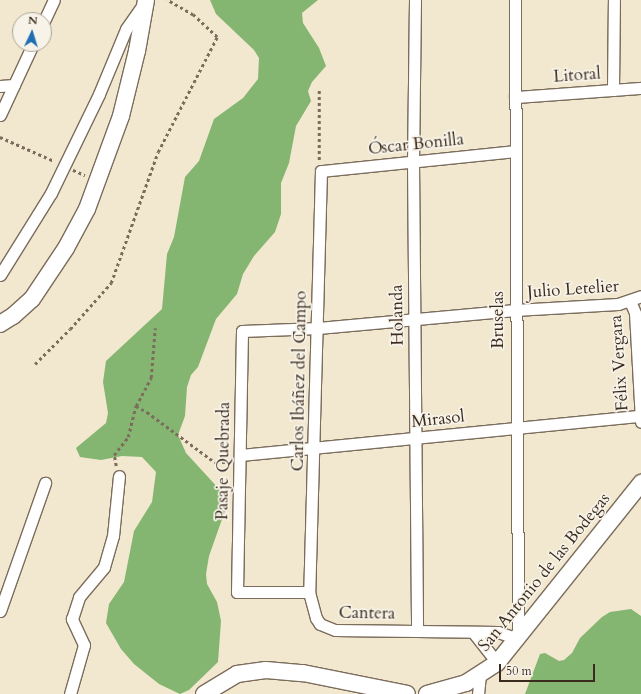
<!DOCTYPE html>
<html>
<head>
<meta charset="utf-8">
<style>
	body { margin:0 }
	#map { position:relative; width:641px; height:694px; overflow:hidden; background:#f2e7cf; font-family:Cardo,serif }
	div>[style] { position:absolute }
	.forest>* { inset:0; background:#84b671 }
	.path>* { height:2.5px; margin-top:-1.25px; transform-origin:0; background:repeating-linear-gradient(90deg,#7b6c5c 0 3px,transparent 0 6px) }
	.roads { filter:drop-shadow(1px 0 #7b6c5c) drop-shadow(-1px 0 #7b6c5c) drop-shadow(0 1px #7b6c5c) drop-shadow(0 -1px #7b6c5c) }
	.street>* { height:11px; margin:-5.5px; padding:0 5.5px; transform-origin:5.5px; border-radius:5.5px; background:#fff }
	.secondary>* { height:16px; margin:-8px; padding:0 8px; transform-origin:8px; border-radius:8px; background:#fff }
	span { translate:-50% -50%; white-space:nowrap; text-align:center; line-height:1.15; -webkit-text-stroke:3.5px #f7f3e8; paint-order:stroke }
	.street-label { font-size:17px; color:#3b2a1e }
	.north { position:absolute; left:12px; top:12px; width:40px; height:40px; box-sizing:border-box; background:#f7f3e8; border:1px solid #aca397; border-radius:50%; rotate:4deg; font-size:11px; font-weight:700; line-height:16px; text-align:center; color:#3b2a1e }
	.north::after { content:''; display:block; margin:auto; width:14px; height:18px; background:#1f6fb2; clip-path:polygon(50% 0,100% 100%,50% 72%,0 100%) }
	.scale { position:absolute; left:499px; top:664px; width:96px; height:18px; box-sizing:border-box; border:2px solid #3b2a1e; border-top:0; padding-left:5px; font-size:12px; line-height:14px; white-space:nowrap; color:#3b2a1e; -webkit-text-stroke:3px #f7f3e8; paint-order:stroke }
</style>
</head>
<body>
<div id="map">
	<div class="forest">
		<div style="clip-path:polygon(210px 0,318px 0,302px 13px,303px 23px,319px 48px,326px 66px,312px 82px,308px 91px,311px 101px,296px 126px,289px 163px,281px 183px,281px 214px,275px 232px,254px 256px,243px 274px,237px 294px,216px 319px,198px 367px,191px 375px,187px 387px,185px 416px,178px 435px,186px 453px,220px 490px,225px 499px,226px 508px,209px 556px,206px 574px,207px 584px,217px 602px,221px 621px,218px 662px,189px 690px,180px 694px,159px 684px,134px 664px,121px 649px,106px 623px,109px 604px,124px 582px,134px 531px,152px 502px,156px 472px,142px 457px,122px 456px,101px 460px,80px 457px,76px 448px,106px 423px,108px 413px,103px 382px,106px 361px,162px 309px,167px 254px,174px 237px,185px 177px,199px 161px,214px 119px,243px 98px,258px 79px,259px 58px,254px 50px,216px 14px)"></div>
		<div style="clip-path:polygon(631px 609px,641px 616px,641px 694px,525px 694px,540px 654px,545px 653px,559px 661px,564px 660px,572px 653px,580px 638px,602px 617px,610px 612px)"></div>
	</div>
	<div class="path">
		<div style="left:0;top:137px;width:59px;rotate:24deg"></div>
		<div style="left:319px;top:160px;width:70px;rotate:-90deg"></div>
		<div style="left:73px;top:170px;width:13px;rotate:23deg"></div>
		<div style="left:35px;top:364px;width:49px;rotate:-45deg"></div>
		<div style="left:70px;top:329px;width:62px;rotate:-48.3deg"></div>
		<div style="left:111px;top:283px;width:139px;rotate:-70.3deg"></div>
		<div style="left:158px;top:152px;width:129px;rotate:-62.8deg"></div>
		<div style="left:217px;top:37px;width:33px;rotate:-137deg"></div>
		<div style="left:193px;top:15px;width:30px;rotate:-150deg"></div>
		<div style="left:136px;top:406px;width:13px;rotate:29deg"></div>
		<div style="left:147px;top:412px;width:86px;rotate:36.5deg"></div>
		<div style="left:216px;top:463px;width:12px"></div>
		<div style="left:116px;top:466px;width:11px;rotate:-100deg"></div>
		<div style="left:114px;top:455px;width:23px;rotate:-52deg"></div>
		<div style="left:128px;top:437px;width:32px;rotate:-76deg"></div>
		<div style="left:136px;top:406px;width:32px;rotate:-62deg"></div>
		<div style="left:151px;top:378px;width:50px;rotate:-85.4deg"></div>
	</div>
	<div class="roads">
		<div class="street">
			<div style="left:415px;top:0;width:161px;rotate:90.7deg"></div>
			<div style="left:413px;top:161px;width:469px;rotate:89.5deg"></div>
			<div style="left:515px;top:0;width:639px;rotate:89.73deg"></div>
			<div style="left:44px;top:21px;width:23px;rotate:-65deg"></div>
			<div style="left:0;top:86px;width:14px;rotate:-4deg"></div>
			<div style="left:613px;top:90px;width:90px;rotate:-89.4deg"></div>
			<div style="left:515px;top:97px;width:126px;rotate:-4.1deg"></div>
			<div style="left:0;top:115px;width:78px;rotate:-65.1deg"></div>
			<div style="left:515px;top:151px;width:195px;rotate:174.1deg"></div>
			<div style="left:321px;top:171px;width:421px;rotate:91.6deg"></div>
			<div style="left:309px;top:592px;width:27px;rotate:75deg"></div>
			<div style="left:316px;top:618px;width:7px;rotate:56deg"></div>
			<div style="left:320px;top:624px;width:16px;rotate:22deg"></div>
			<div style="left:335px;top:630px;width:163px;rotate:0.7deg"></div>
			<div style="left:498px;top:632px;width:21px;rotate:19deg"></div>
			<div style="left:0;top:275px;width:97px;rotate:-58.1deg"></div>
			<div style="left:51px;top:193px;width:110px;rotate:-64.1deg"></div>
			<div style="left:99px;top:94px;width:70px;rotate:-67.4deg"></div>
			<div style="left:126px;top:29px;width:33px;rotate:-55deg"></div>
			<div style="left:630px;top:301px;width:13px;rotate:67deg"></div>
			<div style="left:635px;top:313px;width:109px;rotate:86.8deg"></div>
			<div style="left:241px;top:455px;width:401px;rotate:-5.6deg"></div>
			<div style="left:309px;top:592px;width:72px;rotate:180deg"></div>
			<div style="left:237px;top:592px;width:261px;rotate:-88.9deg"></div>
			<div style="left:242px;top:331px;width:76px;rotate:-2.3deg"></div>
			<div style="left:318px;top:328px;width:198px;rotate:-5.2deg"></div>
			<div style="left:515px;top:310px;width:103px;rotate:-3.3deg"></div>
			<div style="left:618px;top:304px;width:24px;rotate:-19deg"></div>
			<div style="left:0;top:611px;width:136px;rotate:-70.6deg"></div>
			<div style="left:473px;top:632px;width:39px;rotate:52deg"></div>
			<div style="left:70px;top:694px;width:51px;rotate:-74.1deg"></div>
			<div style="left:84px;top:645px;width:29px;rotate:-115deg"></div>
			<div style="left:72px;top:619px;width:23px;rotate:-72deg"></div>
			<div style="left:79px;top:597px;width:39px;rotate:-50deg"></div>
			<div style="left:104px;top:567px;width:32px;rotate:-74deg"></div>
			<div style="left:113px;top:536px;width:60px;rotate:-84.3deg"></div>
			<div style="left:478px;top:694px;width:18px;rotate:-84deg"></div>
		</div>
		<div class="secondary">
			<div style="left:0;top:324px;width:15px;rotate:-32deg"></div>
			<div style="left:13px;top:316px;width:25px;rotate:-42deg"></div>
			<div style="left:32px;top:299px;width:61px;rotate:-56.3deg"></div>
			<div style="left:66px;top:248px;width:44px;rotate:-61.7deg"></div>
			<div style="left:87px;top:209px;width:99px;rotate:-69.9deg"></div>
			<div style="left:121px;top:116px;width:67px;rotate:-76.2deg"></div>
			<div style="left:137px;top:51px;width:52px;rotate:-80deg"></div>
			<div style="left:204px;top:694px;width:39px;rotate:-31deg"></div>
			<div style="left:237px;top:674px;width:29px;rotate:-8deg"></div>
			<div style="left:266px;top:670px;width:37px;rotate:5deg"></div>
			<div style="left:303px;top:673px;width:106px;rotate:11.4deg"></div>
			<div style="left:427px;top:694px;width:41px;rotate:-15.8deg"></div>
			<div style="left:466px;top:683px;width:37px;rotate:-33deg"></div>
			<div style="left:497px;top:663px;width:231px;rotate:-51.3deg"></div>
		</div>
	</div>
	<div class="street-label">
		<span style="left:577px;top:75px;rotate:-4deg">Litoral</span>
		<span style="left:416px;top:144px;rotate:-6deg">Óscar Bonilla</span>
		<span style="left:573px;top:289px;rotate:-4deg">Julio Letelier</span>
		<span style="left:397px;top:315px;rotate:-91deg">Holanda</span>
		<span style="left:498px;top:320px;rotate:-90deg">Bruselas</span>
		<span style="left:619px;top:363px;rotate:-94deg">Félix Vergara</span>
		<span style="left:299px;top:381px;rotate:-89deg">Carlos Ibáñez del Campo</span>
		<span style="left:438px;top:419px;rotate:-6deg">Mirasol</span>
		<span style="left:223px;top:461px;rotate:-89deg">Pasaje Quebrada</span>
		<span style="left:544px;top:572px;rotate:-51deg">San Antonio de las Bodegas</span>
		<span style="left:367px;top:613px;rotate:1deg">Cantera</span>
	</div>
	<div class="north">N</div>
	<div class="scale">50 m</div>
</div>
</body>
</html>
